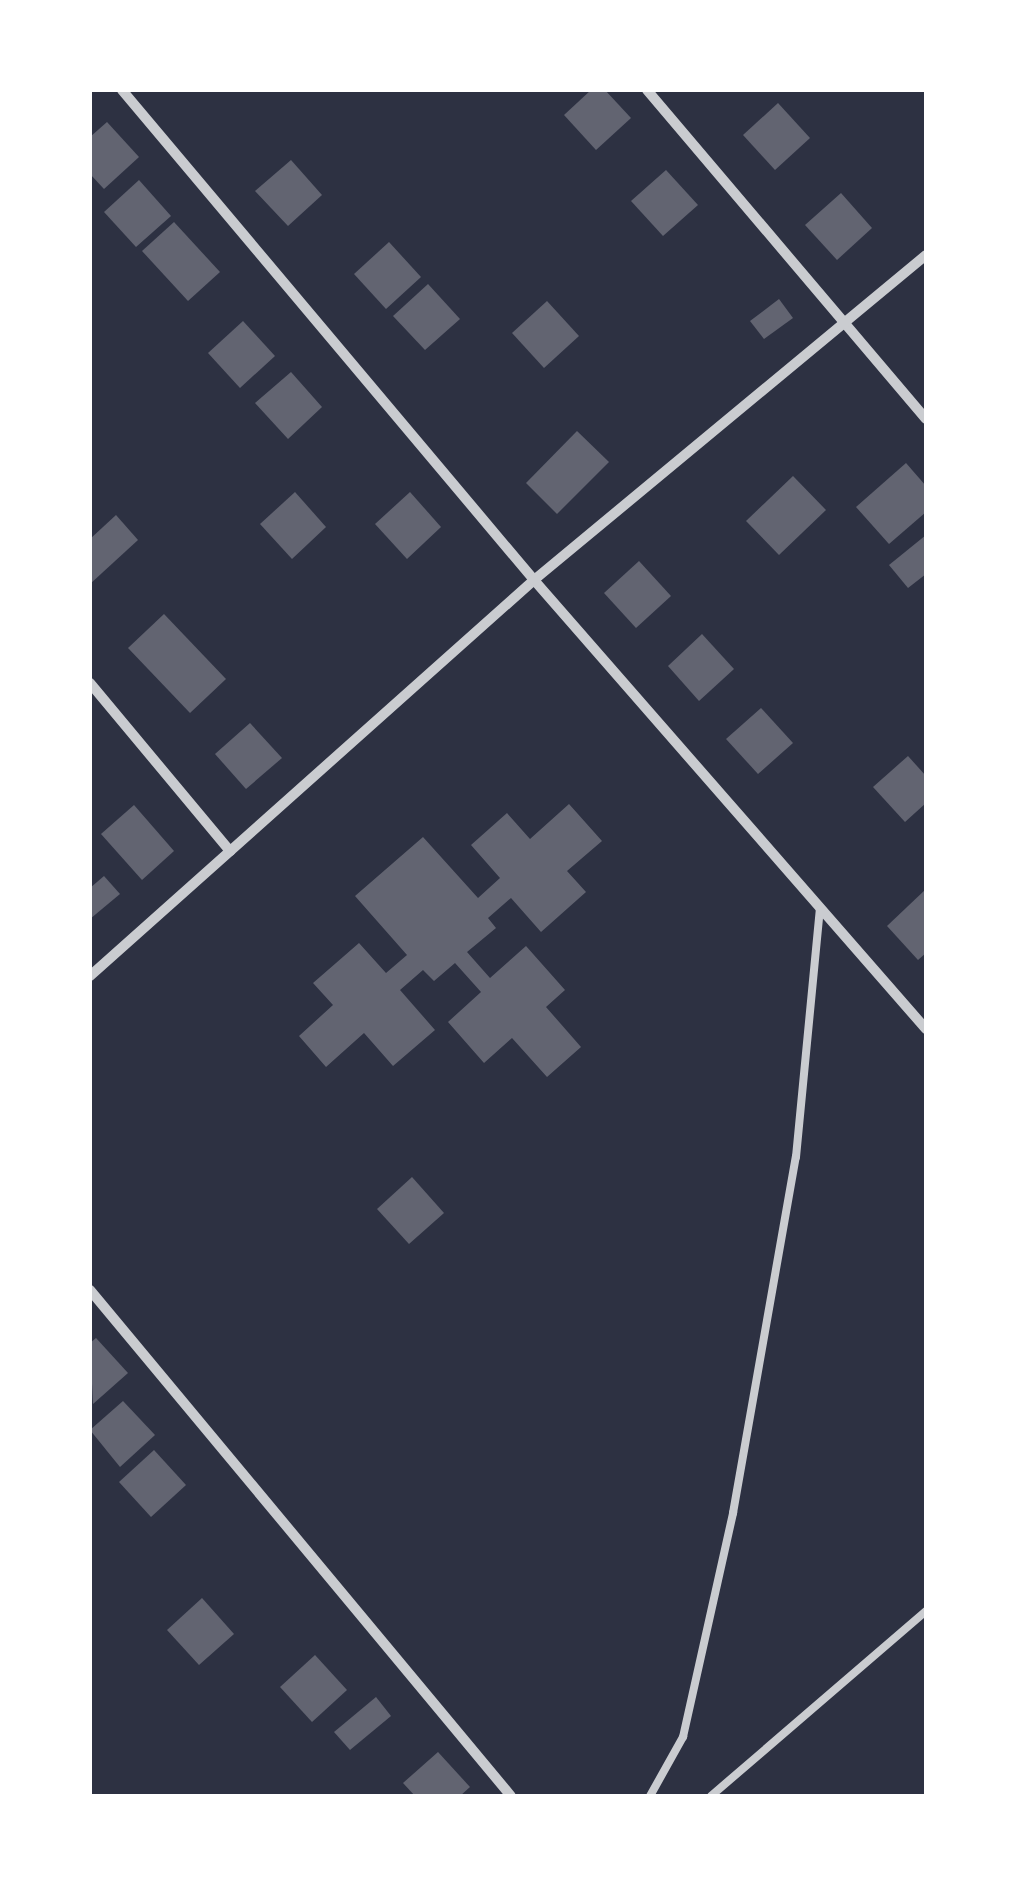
<!DOCTYPE html>
<html>
<head>
<meta charset="utf-8">
<style>
	body { margin:0 }
	#map { position:relative; width:1016px; height:1886px; overflow:hidden; background:#2d3142; font-family:"PT Sans",sans-serif }
	div>[style] { position:absolute }
	.building>* { inset:0; background:#626471 }
	.service>* { height:8px; margin:-4px; padding:0 4px; transform-origin:4px; border-radius:4px; background:#caccd0 }
	.minor>* { height:10px; margin:-5px; padding:0 5px; transform-origin:5px; border-radius:5px; background:#caccd0 }
	span { translate:-50% -50%; white-space:nowrap; text-align:center; line-height:1.15; -webkit-text-stroke:10px #fff; paint-order:stroke }
	.frame { position:absolute; inset:0; border:92px solid #fff; pointer-events:none }
</style>
</head>
<body>
<div id="map">
	<div class="building">
		<div style="clip-path:polygon(591px 90px,605px 90px,631px 118px,596px 150px,564px 115px)"></div>
		<div style="clip-path:polygon(778px 103px,810px 138px,775px 170px,743px 135px)"></div>
		<div style="clip-path:polygon(107px 122px,139px 157px,104px 189px,90px 174px,90px 137px)"></div>
		<div style="clip-path:polygon(291px 160px,322px 195px,288px 226px,255px 191px)"></div>
		<div style="clip-path:polygon(666px 170px,698px 205px,663px 236px,631px 201px)"></div>
		<div style="clip-path:polygon(139px 180px,171px 216px,136px 247px,104px 212px)"></div>
		<div style="clip-path:polygon(841px 193px,872px 228px,837px 260px,805px 225px)"></div>
		<div style="clip-path:polygon(174px 222px,220px 272px,188px 301px,142px 251px)"></div>
		<div style="clip-path:polygon(389px 242px,421px 277px,386px 309px,354px 274px)"></div>
		<div style="clip-path:polygon(428px 284px,460px 319px,425px 350px,393px 316px)"></div>
		<div style="clip-path:polygon(779px 299px,793px 318px,764px 339px,750px 321px)"></div>
		<div style="clip-path:polygon(547px 301px,579px 336px,544px 368px,512px 333px)"></div>
		<div style="clip-path:polygon(243px 321px,275px 356px,240px 388px,208px 353px)"></div>
		<div style="clip-path:polygon(291px 372px,322px 407px,288px 439px,255px 403px)"></div>
		<div style="clip-path:polygon(577px 431px,609px 462px,557px 514px,526px 483px)"></div>
		<div style="clip-path:polygon(906px 463px,926px 486px,926px 512px,889px 544px,856px 507px)"></div>
		<div style="clip-path:polygon(793px 476px,826px 510px,779px 555px,746px 521px)"></div>
		<div style="clip-path:polygon(295px 492px,326px 527px,292px 559px,260px 524px)"></div>
		<div style="clip-path:polygon(410px 492px,441px 527px,407px 559px,375px 524px)"></div>
		<div style="clip-path:polygon(116px 515px,138px 540px,90px 584px,90px 539px)"></div>
		<div style="clip-path:polygon(926px 535px,926px 574px,908px 588px,889px 565px)"></div>
		<div style="clip-path:polygon(639px 561px,671px 596px,636px 628px,604px 593px)"></div>
		<div style="clip-path:polygon(164px 614px,226px 679px,190px 713px,128px 648px)"></div>
		<div style="clip-path:polygon(702px 634px,734px 669px,699px 701px,668px 666px)"></div>
		<div style="clip-path:polygon(761px 708px,793px 743px,758px 774px,726px 739px)"></div>
		<div style="clip-path:polygon(250px 723px,282px 758px,246px 789px,215px 754px)"></div>
		<div style="clip-path:polygon(908px 756px,926px 776px,926px 803px,905px 822px,873px 787px)"></div>
		<div style="clip-path:polygon(569px 804px,602px 841px,567px 871px,586px 892px,541px 932px,511px 898px,488px 918px,496px 928px,467px 952px,490px 978px,526px 946px,565px 990px,546px 1007px,581px 1047px,547px 1077px,512px 1038px,484px 1063px,448px 1022px,481px 992px,455px 963px,434px 981px,423px 970px,400px 990px,435px 1030px,393px 1066px,364px 1033px,326px 1067px,299px 1036px,333px 1005px,313px 983px,359px 943px,386px 973px,407px 955px,355px 896px,423px 837px,478px 898px,500px 878px,471px 845px,507px 813px,530px 839px)"></div>
		<div style="clip-path:polygon(134px 805px,174px 851px,142px 880px,101px 834px)"></div>
		<div style="clip-path:polygon(104px 876px,120px 894px,90px 919px,90px 888px)"></div>
		<div style="clip-path:polygon(926px 889px,926px 953px,918px 960px,887px 926px)"></div>
		<div style="clip-path:polygon(412px 1177px,444px 1213px,409px 1244px,377px 1209px)"></div>
		<div style="clip-path:polygon(96px 1338px,128px 1373px,93px 1404px,90px 1343px)"></div>
		<div style="clip-path:polygon(123px 1401px,155px 1435px,120px 1467px,90px 1430px)"></div>
		<div style="clip-path:polygon(154px 1450px,186px 1485px,151px 1517px,119px 1482px)"></div>
		<div style="clip-path:polygon(202px 1598px,234px 1634px,199px 1665px,167px 1630px)"></div>
		<div style="clip-path:polygon(315px 1655px,347px 1690px,312px 1722px,280px 1687px)"></div>
		<div style="clip-path:polygon(376px 1697px,391px 1716px,350px 1750px,334px 1732px)"></div>
		<div style="clip-path:polygon(438px 1752px,470px 1787px,460px 1796px,415px 1796px,403px 1783px)"></div>
	</div>
	<div class="service">
		<div style="left:650px;top:1796px;width:68px;rotate:-60.8deg"></div>
		<div style="left:683px;top:1737px;width:230px;rotate:-77.4deg"></div>
		<div style="left:733px;top:1513px;width:362px;rotate:-80deg"></div>
		<div style="left:796px;top:1157px;width:249px;rotate:-84.5deg"></div>
		<div style="left:711px;top:1796px;width:284px;rotate:-40.7deg"></div>
	</div>
	<div class="minor">
		<div style="left:122px;top:90px;width:640px;rotate:49.94deg"></div>
		<div style="left:534px;top:580px;width:596px;rotate:48.88deg"></div>
		<div style="left:647px;top:90px;width:431px;rotate:49.7deg"></div>
		<div style="left:90px;top:683px;width:219px;rotate:50.2deg"></div>
		<div style="left:90px;top:976px;width:595px;rotate:-41.73deg"></div>
		<div style="left:534px;top:580px;width:509px;rotate:-39.66deg"></div>
		<div style="left:90px;top:1290px;width:658px;rotate:50.24deg"></div>
	</div>
	<div class="frame"></div>
</div>
</body>
</html>
